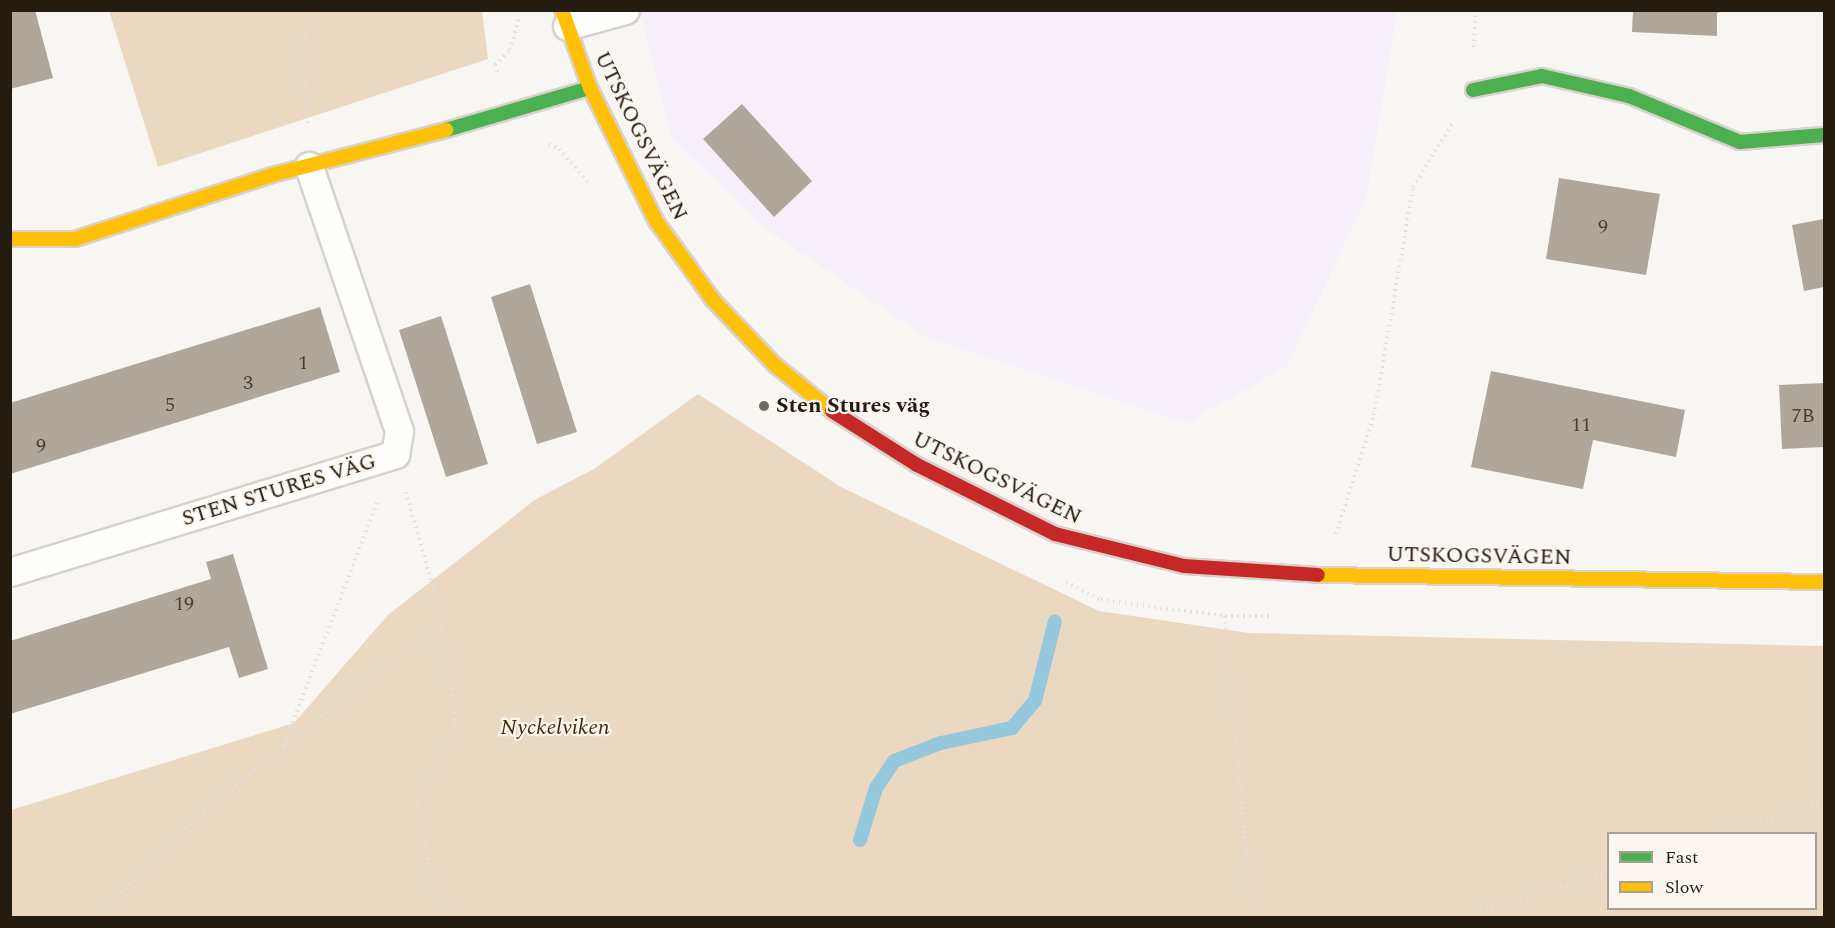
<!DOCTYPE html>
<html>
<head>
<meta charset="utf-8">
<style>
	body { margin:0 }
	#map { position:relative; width:1835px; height:928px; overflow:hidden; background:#f8f6f3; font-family:Spectral,serif }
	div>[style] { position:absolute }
	.industrial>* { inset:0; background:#f6eef8 }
	.green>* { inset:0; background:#ebd8c1 }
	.stream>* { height:14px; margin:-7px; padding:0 7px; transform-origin:7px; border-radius:7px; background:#96c8dd }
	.building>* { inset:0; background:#b0a79c }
	.path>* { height:4px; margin-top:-2px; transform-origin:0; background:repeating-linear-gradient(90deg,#e1e0df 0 1.5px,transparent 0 6px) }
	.roads { filter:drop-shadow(2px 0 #d8d2cb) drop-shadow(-2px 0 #d8d2cb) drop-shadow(0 2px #d8d2cb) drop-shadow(0 -2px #d8d2cb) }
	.lane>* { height:27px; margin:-13.5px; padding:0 13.5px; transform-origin:13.5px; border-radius:13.5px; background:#fefefd }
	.fast>* { height:14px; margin:-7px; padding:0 7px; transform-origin:7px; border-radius:7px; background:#4caf50 }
	.slow>* { height:14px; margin:-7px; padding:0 7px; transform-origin:7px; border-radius:7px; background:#ffc107 }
	.jam>* { height:14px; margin:-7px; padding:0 7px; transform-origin:7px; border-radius:7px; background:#c62828 }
	.dots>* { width:16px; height:16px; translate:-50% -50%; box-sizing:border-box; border:3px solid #fbf6f0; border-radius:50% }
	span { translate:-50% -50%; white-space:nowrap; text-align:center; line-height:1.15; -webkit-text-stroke:4.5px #fbf6f0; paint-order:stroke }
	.number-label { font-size:20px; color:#483f34 }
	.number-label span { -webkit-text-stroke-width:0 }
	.street-label { font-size:22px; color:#251c11 }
	.poi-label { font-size:22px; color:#251c11; font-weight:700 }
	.left { translate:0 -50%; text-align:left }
	.park-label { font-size:22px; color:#462a00; font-style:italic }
	.frame { position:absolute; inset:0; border:12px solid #251c11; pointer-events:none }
	.legend { position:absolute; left:1607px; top:832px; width:210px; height:78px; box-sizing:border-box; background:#fbf6f0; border:2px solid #a59f97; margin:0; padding:8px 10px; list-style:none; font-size:18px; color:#251c11 }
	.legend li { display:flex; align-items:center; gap:12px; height:30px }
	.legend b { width:30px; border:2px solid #a59f97 }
</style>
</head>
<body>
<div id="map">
	<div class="industrial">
		<div style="clip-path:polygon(640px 11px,1397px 11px,1366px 199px,1287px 366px,1187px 423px,926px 337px,764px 228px,670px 136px)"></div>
	</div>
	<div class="green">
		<div style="clip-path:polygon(109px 11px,482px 11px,488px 59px,158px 167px)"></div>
		<div style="clip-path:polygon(evenodd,698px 394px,841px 487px,1099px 611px,1249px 633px,1824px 646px,1824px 917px,11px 917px,11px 810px,294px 723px,388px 615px,536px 499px,594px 469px,698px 394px,1608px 834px,1816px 834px,1816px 908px,1608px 908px,1608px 834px)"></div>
	</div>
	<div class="stream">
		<div style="left:860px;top:840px;width:54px;rotate:-72.9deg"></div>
		<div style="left:876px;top:788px;width:32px;rotate:-56deg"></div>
		<div style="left:894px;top:761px;width:50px;rotate:-21deg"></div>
		<div style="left:941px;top:743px;width:73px;rotate:-11.9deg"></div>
		<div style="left:1012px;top:728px;width:35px;rotate:-50deg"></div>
		<div style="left:1035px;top:701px;width:82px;rotate:-76deg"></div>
	</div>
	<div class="building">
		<div style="clip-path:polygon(10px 10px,35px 10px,53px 78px,10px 89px)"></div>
		<div style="clip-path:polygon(1633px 10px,1726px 10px,1717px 13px,1717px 36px,1632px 32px)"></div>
		<div style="clip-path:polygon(742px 104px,812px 181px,774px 217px,703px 139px)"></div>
		<div style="clip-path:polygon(1559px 178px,1660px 194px,1646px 275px,1546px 259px)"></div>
		<div style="clip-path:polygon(1824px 219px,1824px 287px,1804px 291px,1792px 225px)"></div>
		<div style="clip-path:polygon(530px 284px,577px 432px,537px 444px,491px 297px)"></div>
		<div style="clip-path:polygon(320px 307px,340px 372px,10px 474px,10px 403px)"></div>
		<div style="clip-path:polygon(441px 316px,488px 464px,446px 477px,399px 330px)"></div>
		<div style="clip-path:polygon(1491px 371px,1685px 410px,1676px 457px,1593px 440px,1583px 489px,1471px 467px)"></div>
		<div style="clip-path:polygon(1824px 383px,1824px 447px,1782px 449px,1779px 385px)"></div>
		<div style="clip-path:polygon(233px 554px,268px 669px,239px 678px,229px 647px,10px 714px,10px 641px,211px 579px,206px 562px)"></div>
	</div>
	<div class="path">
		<div style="left:1474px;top:47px;width:37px;rotate:-87deg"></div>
		<div style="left:497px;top:72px;width:7px;rotate:-106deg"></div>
		<div style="left:495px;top:65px;width:21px;rotate:-45deg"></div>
		<div style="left:510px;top:50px;width:36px;rotate:-74deg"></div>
		<div style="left:307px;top:123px;width:77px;rotate:-92.2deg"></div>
		<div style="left:304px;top:46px;width:36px;rotate:-84deg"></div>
		<div style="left:549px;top:144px;width:11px;rotate:27deg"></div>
		<div style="left:559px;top:149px;width:44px;rotate:48.7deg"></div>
		<div style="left:406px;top:492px;width:136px;rotate:74.2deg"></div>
		<div style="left:443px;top:623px;width:105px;rotate:83.4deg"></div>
		<div style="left:455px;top:727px;width:85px;rotate:115.7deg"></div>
		<div style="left:418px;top:804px;width:97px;rotate:79.9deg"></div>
		<div style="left:435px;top:899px;width:36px;rotate:32deg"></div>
		<div style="left:1336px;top:534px;width:125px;rotate:-72.3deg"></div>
		<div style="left:1374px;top:415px;width:231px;rotate:-80.3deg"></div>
		<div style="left:1413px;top:187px;width:74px;rotate:-58.2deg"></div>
		<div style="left:1066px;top:582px;width:39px;rotate:27deg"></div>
		<div style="left:1101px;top:600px;width:125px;rotate:7.4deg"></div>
		<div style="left:1225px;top:616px;width:47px"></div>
		<div style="left:1225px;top:616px;width:303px;rotate:84.9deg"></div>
		<div style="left:284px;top:745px;width:262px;rotate:-69deg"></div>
		<div style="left:1789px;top:812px;width:24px;rotate:66deg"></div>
		<div style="left:1726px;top:834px;width:103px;rotate:-18.6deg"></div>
		<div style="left:1816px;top:872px;width:22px;rotate:69deg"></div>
		<div style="left:95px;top:918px;width:127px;rotate:-45deg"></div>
		<div style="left:185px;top:828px;width:128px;rotate:-39.9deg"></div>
		<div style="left:283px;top:746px;width:200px;rotate:-37.5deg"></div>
		<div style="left:1457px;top:918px;width:158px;rotate:-16.6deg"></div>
	</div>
	<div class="roads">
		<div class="lane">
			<div style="left:567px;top:26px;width:60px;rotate:-15.4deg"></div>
			<div style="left:10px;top:572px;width:403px;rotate:-17deg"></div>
			<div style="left:395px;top:454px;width:23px;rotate:-80deg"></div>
			<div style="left:399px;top:431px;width:280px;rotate:-108.8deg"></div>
		</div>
		<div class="fast">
			<div style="left:1473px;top:90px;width:70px;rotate:-11.5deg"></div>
			<div style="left:1542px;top:76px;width:89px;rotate:12.9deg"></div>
			<div style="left:1629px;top:96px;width:120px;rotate:22.5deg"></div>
			<div style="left:1740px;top:142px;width:84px;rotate:-4.8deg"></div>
			<div style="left:446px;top:130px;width:150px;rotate:-16.3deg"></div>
		</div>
		<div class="slow">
			<div style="left:562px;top:10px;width:83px;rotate:70.3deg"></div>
			<div style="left:590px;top:88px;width:148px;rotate:63.6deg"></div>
			<div style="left:656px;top:221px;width:97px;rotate:54.2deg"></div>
			<div style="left:713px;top:300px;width:90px;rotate:46.4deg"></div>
			<div style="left:775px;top:365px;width:73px;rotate:38.9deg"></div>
			<div style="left:10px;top:239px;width:65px"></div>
			<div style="left:75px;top:239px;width:207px;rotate:-18deg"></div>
			<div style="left:272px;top:175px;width:180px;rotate:-14.5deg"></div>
			<div style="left:1318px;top:575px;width:506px;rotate:0.79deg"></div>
		</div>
		<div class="jam">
			<div style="left:832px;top:411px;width:101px;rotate:32.4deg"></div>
			<div style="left:917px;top:465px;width:154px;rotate:26.6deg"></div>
			<div style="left:1055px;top:534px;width:133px;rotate:13.9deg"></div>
			<div style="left:1184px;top:566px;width:134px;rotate:3.8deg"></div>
		</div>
	</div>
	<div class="dots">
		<div style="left:764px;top:406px;background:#6f6860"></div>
	</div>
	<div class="number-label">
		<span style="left:1603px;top:227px">9</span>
		<span style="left:303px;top:363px">1</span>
		<span style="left:248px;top:383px">3</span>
		<span style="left:170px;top:405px">5</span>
		<span style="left:1803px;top:416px">7B</span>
		<span style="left:1581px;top:425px">11</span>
		<span style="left:41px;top:446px">9</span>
		<span style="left:184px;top:604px">19</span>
	</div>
	<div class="street-label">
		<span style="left:641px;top:136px;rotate:64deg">UTSKOGSVÄGEN</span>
		<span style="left:997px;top:478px;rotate:26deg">UTSKOGSVÄGEN</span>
		<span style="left:279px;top:490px;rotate:-17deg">STEN STURES VÄG</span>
		<span style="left:1479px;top:556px;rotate:1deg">UTSKOGSVÄGEN</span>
	</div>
	<div class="poi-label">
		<span class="left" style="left:776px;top:406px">Sten Stures väg</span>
	</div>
	<div class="park-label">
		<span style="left:555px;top:728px">Nyckelviken</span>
	</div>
	<div class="frame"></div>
	<ul class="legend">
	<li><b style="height:8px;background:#4caf50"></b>Fast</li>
	<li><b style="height:8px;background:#ffc107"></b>Slow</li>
	</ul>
</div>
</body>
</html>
